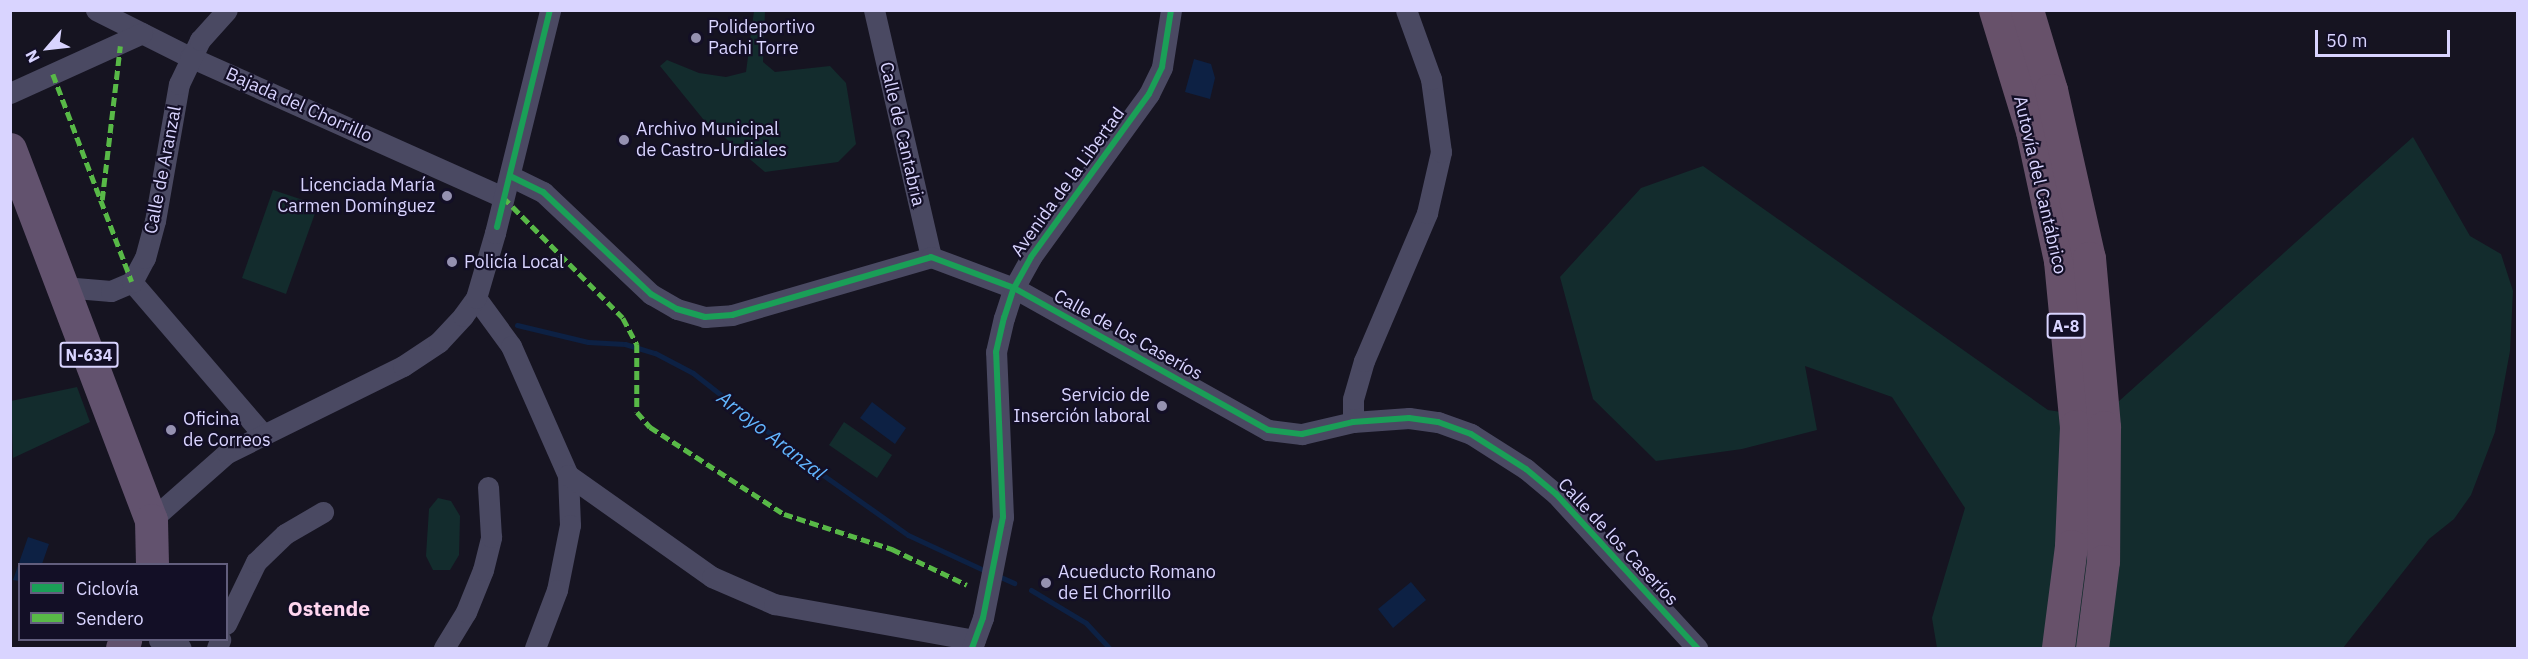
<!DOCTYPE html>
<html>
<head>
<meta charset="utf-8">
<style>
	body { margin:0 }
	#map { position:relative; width:2528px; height:659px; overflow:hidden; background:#161421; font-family:"IBM Plex Sans",sans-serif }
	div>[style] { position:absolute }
	.green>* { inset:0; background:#132c2d }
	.water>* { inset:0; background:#0d2144 }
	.stream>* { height:5px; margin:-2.5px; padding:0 2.5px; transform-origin:2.5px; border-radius:2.5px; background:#0d2144 }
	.minor>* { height:21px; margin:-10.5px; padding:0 10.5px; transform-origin:10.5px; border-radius:10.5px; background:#4a4962 }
	.trunk>* { height:33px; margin:-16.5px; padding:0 16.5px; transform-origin:16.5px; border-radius:16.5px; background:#62526e }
	.motorway>* { height:33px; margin:-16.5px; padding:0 16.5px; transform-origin:16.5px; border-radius:16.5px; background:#67516a }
	.quiet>* { height:4.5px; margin-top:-2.25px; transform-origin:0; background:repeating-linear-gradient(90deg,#58b947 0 9px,transparent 0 13.5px) }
	.cycleway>* { height:6px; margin:-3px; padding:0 3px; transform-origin:3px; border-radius:3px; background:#1a9f57 }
	.dots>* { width:16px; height:16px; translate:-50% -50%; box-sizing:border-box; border:3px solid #130f26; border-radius:50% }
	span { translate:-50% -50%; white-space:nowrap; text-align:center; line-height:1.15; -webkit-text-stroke:4.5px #130f26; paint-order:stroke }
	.shield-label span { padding:2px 4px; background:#130f26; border:2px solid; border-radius:4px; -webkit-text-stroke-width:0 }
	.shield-label { font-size:16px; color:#d9d4ff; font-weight:700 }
	.poi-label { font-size:18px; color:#d9d4ff }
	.left { translate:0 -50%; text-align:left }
	.right { translate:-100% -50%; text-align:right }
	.street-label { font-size:18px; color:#d9d4ff }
	.water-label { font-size:20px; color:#62b6ff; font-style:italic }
	.quarter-label { font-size:21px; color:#ffd6f0; font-weight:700 }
	.frame { position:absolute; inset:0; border:12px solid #d9d4ff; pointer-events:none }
	.legend { position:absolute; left:18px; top:563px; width:210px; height:78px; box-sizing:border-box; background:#130f26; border:2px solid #625e7d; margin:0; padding:8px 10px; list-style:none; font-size:18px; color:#d9d4ff }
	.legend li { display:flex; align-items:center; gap:12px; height:30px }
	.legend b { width:30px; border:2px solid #625e7d }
	.north { position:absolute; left:18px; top:18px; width:60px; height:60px; -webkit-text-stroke:4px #130f26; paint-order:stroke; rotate:242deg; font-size:16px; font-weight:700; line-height:24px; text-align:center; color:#d9d4ff }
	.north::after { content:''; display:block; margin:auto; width:21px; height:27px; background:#d9d4ff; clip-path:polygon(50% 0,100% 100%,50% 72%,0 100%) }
	.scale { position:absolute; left:2315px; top:30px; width:135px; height:27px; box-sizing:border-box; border:3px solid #d9d4ff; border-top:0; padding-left:8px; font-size:18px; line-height:21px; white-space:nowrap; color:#d9d4ff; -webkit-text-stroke:4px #130f26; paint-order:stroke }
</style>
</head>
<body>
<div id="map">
	<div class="green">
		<div style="clip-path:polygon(754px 11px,765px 11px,763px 62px,775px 72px,830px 66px,846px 83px,856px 144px,838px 162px,765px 172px,703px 119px,660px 66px,667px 60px,699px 73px,726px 77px,746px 72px)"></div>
		<div style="clip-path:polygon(2413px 137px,2470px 236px,2501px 254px,2513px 291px,2510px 351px,2495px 432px,2471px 495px,2454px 519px,2429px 539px,2343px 648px,1937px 648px,1932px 618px,1965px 508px,1892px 397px,1805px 366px,1817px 430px,1742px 449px,1656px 461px,1593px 399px,1560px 277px,1641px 188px,1703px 166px,2048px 410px,2080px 415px,2108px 411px)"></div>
		<div style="clip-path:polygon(273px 190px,318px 205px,286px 294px,242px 278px)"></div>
		<div style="clip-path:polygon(77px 387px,90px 422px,13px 458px,11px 401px)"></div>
		<div style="clip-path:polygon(844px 422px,892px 455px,877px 478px,829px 445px)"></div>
		<div style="clip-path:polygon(438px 498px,451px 501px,460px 516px,459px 555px,450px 570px,433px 570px,426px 556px,429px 509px)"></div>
	</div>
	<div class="water">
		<div style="clip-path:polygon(1194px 59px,1211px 64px,1215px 78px,1210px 99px,1185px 92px)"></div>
		<div style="clip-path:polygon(872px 402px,906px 428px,895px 444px,860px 418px)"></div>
		<div style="clip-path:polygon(28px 537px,49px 544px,42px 564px,20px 564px,19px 581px,13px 580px)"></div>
		<div style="clip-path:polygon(1411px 582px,1426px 600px,1393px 628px,1378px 609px)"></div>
	</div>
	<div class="stream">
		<div style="left:517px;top:325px;width:73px;rotate:13.5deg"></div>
		<div style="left:588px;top:342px;width:37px;rotate:3deg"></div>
		<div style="left:625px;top:344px;width:31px;rotate:17deg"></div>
		<div style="left:655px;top:353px;width:43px;rotate:27.8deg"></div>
		<div style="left:693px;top:373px;width:165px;rotate:38.1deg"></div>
		<div style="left:823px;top:475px;width:104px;rotate:35.2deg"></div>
		<div style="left:908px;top:535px;width:88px;rotate:24.8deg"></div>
		<div style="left:996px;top:575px;width:20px;rotate:24deg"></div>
		<div style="left:1031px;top:590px;width:64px;rotate:31deg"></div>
		<div style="left:1086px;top:623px;width:34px;rotate:47deg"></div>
	</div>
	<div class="minor">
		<div style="left:96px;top:10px;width:105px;rotate:26.6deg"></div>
		<div style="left:190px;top:57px;width:343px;rotate:24.1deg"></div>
		<div style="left:874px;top:10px;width:253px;rotate:77deg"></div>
		<div style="left:10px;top:93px;width:145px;rotate:-24.4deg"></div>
		<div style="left:510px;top:176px;width:37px;rotate:26deg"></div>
		<div style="left:543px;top:192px;width:149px;rotate:43.4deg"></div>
		<div style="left:651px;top:294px;width:30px;rotate:30deg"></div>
		<div style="left:677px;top:309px;width:29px;rotate:16deg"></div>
		<div style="left:705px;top:317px;width:27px;rotate:-4deg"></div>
		<div style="left:732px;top:315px;width:207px;rotate:-16.2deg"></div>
		<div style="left:931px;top:257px;width:89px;rotate:20.5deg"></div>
		<div style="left:1014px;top:288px;width:291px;rotate:29.2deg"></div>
		<div style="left:1268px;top:430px;width:34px;rotate:7deg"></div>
		<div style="left:1302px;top:434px;width:52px;rotate:-13.2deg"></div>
		<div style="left:1353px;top:422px;width:56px;rotate:-4.1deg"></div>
		<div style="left:1409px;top:418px;width:29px;rotate:8deg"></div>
		<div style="left:1438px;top:422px;width:35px;rotate:20deg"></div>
		<div style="left:1471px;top:434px;width:65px;rotate:32.5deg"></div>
		<div style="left:1526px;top:469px;width:39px;rotate:40deg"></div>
		<div style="left:1556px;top:494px;width:209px;rotate:47.5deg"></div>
		<div style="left:132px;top:282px;width:199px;rotate:49.3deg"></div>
		<div style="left:63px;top:287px;width:48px;rotate:4.8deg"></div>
		<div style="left:111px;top:291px;width:23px;rotate:-23deg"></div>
		<div style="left:132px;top:282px;width:27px;rotate:-62deg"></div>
		<div style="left:145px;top:258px;width:38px;rotate:-75deg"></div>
		<div style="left:155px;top:221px;width:139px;rotate:-80.1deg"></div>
		<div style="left:179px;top:84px;width:49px;rotate:-64.5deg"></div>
		<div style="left:200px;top:40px;width:40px;rotate:-48deg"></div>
		<div style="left:476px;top:298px;width:59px;rotate:53.9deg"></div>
		<div style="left:511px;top:346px;width:141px;rotate:66.2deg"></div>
		<div style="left:568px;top:475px;width:50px;rotate:87.7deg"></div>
		<div style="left:570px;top:525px;width:66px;rotate:101.3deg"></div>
		<div style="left:557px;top:590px;width:62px;rotate:110.8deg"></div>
		<div style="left:1353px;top:422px;width:23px;rotate:-90deg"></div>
		<div style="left:1353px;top:399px;width:40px;rotate:-74deg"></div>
		<div style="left:1364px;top:361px;width:161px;rotate:-66.9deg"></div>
		<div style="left:1427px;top:213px;width:63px;rotate:-77.1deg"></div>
		<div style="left:1441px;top:152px;width:74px;rotate:-97.8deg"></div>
		<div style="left:1431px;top:79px;width:73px;rotate:-109.9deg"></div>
		<div style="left:568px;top:475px;width:176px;rotate:35.3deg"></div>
		<div style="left:712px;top:577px;width:68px;rotate:23.5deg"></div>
		<div style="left:774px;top:604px;width:204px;rotate:10.2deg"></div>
		<div style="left:151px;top:520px;width:101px;rotate:-41.4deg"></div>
		<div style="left:227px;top:453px;width:196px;rotate:-26.3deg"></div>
		<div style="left:403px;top:366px;width:43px;rotate:-33.7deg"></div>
		<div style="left:439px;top:342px;width:35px;rotate:-47deg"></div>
		<div style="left:463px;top:316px;width:22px;rotate:-54deg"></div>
		<div style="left:476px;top:298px;width:68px;rotate:-73.7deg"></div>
		<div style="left:495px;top:233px;width:230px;rotate:-76.1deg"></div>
		<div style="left:226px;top:624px;width:69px;rotate:-64.2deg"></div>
		<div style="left:256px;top:562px;width:40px;rotate:-44deg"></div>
		<div style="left:285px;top:534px;width:44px;rotate:-30.1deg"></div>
		<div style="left:159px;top:640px;width:23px;rotate:20deg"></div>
		<div style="left:217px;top:648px;width:9px;rotate:-69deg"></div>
		<div style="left:444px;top:648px;width:42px;rotate:-58.6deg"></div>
		<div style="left:466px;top:612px;width:45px;rotate:-68deg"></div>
		<div style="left:483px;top:570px;width:34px;rotate:-76deg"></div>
		<div style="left:491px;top:537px;width:50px;rotate:-93.4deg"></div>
		<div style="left:972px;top:648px;width:32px;rotate:-70deg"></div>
		<div style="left:983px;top:618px;width:103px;rotate:-78.8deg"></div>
		<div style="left:1003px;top:517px;width:165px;rotate:-92.4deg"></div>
		<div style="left:996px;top:352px;width:35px;rotate:-77deg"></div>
		<div style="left:1004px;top:318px;width:32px;rotate:-72deg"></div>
		<div style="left:1014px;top:288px;width:35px;rotate:-61deg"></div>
		<div style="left:1031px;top:257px;width:201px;rotate:-54.1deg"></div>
		<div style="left:1149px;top:94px;width:30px;rotate:-64deg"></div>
		<div style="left:1162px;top:67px;width:58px;rotate:-81deg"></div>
	</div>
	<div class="trunk">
		<div style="left:10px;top:149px;width:397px;rotate:69.2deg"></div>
		<div style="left:151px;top:520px;width:44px;rotate:88.7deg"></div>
		<div style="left:122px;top:648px;width:9px;rotate:-69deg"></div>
	</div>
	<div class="motorway">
		<div style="left:1995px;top:10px;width:127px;rotate:73deg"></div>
		<div style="left:2032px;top:131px;width:133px;rotate:77.8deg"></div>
		<div style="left:2060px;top:261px;width:166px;rotate:84.5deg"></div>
		<div style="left:2076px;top:426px;width:120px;rotate:92.4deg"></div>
		<div style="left:2071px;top:546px;width:103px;rotate:97.3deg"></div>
		<div style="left:2027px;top:10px;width:84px;rotate:73.3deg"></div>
		<div style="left:2051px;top:90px;width:172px;rotate:77.3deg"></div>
		<div style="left:2089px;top:258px;width:170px;rotate:84.9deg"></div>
		<div style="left:2104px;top:427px;width:134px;rotate:90.4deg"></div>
		<div style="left:2103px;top:561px;width:88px;rotate:97.2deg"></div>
	</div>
	<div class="quiet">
		<div style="left:53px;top:74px;width:222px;rotate:69.2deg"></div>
		<div style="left:503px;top:197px;width:170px;rotate:45.2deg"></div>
		<div style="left:623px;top:318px;width:30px;rotate:62deg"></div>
		<div style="left:637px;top:344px;width:68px;rotate:90deg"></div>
		<div style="left:637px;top:412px;width:20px;rotate:49deg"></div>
		<div style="left:650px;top:427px;width:160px;rotate:33deg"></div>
		<div style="left:784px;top:514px;width:114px;rotate:18deg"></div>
		<div style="left:892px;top:549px;width:83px;rotate:25.6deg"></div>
		<div style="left:102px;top:200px;width:155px;rotate:-83.3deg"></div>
	</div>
	<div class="cycleway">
		<div style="left:510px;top:176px;width:37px;rotate:26deg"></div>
		<div style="left:543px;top:192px;width:149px;rotate:43.4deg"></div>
		<div style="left:651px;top:294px;width:30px;rotate:30deg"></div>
		<div style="left:677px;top:309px;width:29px;rotate:16deg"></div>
		<div style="left:705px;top:317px;width:27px;rotate:-4deg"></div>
		<div style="left:732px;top:315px;width:207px;rotate:-16.2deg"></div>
		<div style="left:931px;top:257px;width:89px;rotate:20.5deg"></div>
		<div style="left:1014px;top:288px;width:291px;rotate:29.2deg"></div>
		<div style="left:1268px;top:430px;width:34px;rotate:7deg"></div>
		<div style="left:1302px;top:434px;width:52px;rotate:-13.2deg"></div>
		<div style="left:1353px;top:422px;width:56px;rotate:-4.1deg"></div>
		<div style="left:1409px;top:418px;width:29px;rotate:8deg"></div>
		<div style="left:1438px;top:422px;width:35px;rotate:20deg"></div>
		<div style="left:1471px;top:434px;width:65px;rotate:32.5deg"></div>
		<div style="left:1526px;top:469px;width:39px;rotate:40deg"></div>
		<div style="left:1556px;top:494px;width:209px;rotate:47.5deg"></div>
		<div style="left:497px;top:227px;width:223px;rotate:-76.3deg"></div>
		<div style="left:972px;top:648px;width:32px;rotate:-70deg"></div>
		<div style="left:983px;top:618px;width:103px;rotate:-78.8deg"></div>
		<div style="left:1003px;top:517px;width:165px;rotate:-92.4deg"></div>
		<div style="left:996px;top:352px;width:35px;rotate:-77deg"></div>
		<div style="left:1004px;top:318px;width:32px;rotate:-72deg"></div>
		<div style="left:1014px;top:288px;width:35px;rotate:-61deg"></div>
		<div style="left:1031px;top:257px;width:201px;rotate:-54.1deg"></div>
		<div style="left:1149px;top:94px;width:30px;rotate:-64deg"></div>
		<div style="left:1162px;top:67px;width:58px;rotate:-81deg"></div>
	</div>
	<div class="dots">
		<div style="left:696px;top:38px;background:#9591b1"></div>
		<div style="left:624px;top:140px;background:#9591b1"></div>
		<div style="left:447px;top:196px;background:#9591b1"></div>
		<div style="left:452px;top:262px;background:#9591b1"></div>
		<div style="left:1162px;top:406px;background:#9591b1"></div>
		<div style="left:171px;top:430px;background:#9591b1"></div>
		<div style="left:1046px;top:583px;background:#9591b1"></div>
	</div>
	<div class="shield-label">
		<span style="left:2066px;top:326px">A-8</span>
		<span style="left:89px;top:355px">N-634</span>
	</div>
	<div class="poi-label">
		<span class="left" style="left:708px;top:38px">Polideportivo<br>Pachi Torre</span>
		<span class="left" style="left:636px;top:140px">Archivo Municipal<br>de Castro-Urdiales</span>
		<span class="right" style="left:435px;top:196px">Licenciada María<br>Carmen Domínguez</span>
		<span class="left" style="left:464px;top:262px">Policía Local</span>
		<span class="right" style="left:1150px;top:406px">Servicio de<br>Inserción laboral</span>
		<span class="left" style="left:183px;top:430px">Oficina<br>de Correos</span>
		<span class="left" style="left:1058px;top:583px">Acueducto Romano<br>de El Chorrillo</span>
	</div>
	<div class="street-label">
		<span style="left:299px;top:105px;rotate:24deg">Bajada del Chorrillo</span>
		<span style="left:902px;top:134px;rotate:77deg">Calle de Cantabria</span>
		<span style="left:163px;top:170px;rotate:-79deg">Calle de Aranzal</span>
		<span style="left:1068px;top:182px;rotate:-54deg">Avenida de la Libertad</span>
		<span style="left:2040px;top:185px;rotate:77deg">Autovía del Cantábrico</span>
		<span style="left:1128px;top:335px;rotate:29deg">Calle de los Caseríos</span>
		<span style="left:1618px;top:542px;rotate:47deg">Calle de los Caseríos</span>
	</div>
	<div class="water-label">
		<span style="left:772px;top:435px;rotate:38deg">Arroyo Aranzal</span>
	</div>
	<div class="quarter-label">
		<span style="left:329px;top:608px">Ostende</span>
	</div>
	<div class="frame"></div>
	<ul class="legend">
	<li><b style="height:8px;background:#1a9f57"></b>Ciclovía</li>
	<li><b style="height:8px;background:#58b947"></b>Sendero</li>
	</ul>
	<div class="north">N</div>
	<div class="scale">50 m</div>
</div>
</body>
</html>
